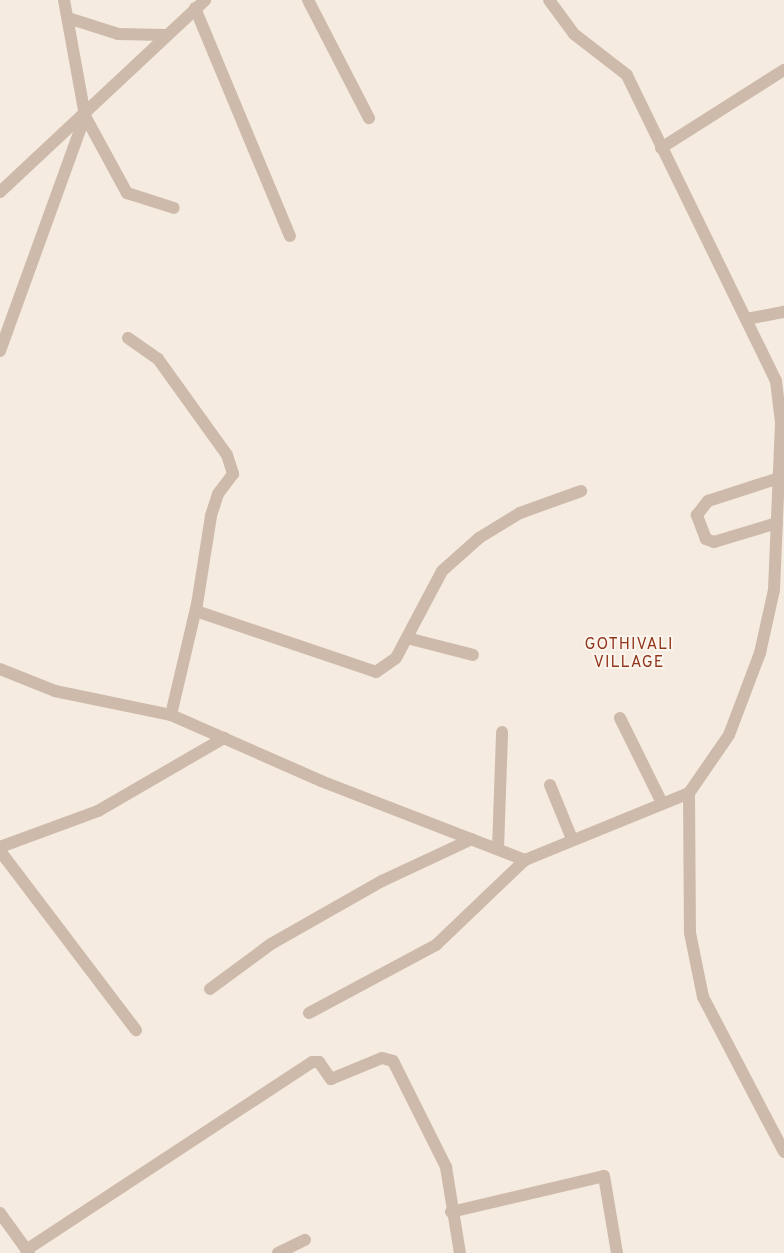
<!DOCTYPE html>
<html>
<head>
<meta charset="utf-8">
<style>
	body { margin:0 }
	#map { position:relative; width:784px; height:1253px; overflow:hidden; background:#f5ebe0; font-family:Overpass,sans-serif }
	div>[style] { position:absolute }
	.minor>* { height:12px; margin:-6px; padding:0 6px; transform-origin:6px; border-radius:6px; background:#cebaaa }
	span { translate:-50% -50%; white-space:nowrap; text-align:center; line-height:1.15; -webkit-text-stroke:4px #fcf5ed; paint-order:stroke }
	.neighbourhood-label { font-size:16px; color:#90361d; letter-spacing:1px }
</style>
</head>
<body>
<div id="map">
	<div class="minor">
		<div style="left:64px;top:0;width:118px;rotate:79.7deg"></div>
		<div style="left:85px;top:116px;width:88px;rotate:61.4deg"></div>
		<div style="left:127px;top:193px;width:49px;rotate:17.7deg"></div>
		<div style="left:308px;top:0;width:133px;rotate:62.7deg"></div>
		<div style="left:195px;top:8px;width:247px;rotate:67.4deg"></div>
		<div style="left:68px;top:18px;width:52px;rotate:17.7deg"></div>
		<div style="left:118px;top:34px;width:47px;rotate:1.2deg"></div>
		<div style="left:661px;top:148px;width:146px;rotate:-32.4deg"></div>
		<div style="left:0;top:192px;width:281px;rotate:-43.1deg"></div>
		<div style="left:747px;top:319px;width:38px;rotate:-11deg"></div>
		<div style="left:128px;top:338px;width:37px;rotate:35deg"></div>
		<div style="left:158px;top:359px;width:118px;rotate:54.3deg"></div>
		<div style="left:227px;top:455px;width:20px;rotate:72deg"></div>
		<div style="left:233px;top:474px;width:25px;rotate:127deg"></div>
		<div style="left:218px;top:494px;width:23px;rotate:108deg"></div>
		<div style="left:211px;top:516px;width:89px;rotate:99deg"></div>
		<div style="left:197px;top:604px;width:114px;rotate:103.2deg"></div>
		<div style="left:0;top:351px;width:247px;rotate:-70.1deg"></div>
		<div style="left:777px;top:523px;width:66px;rotate:163.2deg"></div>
		<div style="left:714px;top:542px;width:9px;rotate:-159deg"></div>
		<div style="left:706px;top:539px;width:26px;rotate:-111deg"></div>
		<div style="left:697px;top:515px;width:18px;rotate:-52deg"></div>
		<div style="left:708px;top:501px;width:75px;rotate:-17.9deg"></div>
		<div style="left:196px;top:611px;width:190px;rotate:18.7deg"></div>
		<div style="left:376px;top:672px;width:24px;rotate:-35deg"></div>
		<div style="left:396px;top:658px;width:98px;rotate:-62.1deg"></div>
		<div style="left:442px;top:571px;width:50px;rotate:-41.7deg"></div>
		<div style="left:479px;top:538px;width:48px;rotate:-31.4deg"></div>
		<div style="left:520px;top:513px;width:65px;rotate:-19.8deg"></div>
		<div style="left:407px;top:638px;width:68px;rotate:14.4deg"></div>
		<div style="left:0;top:669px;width:59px;rotate:21.8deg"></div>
		<div style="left:55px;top:691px;width:118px;rotate:11.7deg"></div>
		<div style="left:171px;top:715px;width:164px;rotate:23.7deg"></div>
		<div style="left:321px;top:781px;width:219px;rotate:21.2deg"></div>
		<div style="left:525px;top:860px;width:177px;rotate:-22.2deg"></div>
		<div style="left:689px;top:793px;width:70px;rotate:-55.4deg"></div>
		<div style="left:729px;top:735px;width:88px;rotate:-69.3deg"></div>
		<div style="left:760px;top:653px;width:65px;rotate:-77.5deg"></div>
		<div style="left:774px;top:590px;width:168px;rotate:-87.6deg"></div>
		<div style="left:781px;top:422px;width:41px;rotate:-97deg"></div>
		<div style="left:776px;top:381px;width:340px;rotate:-116deg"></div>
		<div style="left:627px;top:75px;width:67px;rotate:-142.3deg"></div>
		<div style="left:574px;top:34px;width:42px;rotate:-126.3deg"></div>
		<div style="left:620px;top:718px;width:95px;rotate:63.7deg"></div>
		<div style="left:550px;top:785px;width:58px;rotate:67.8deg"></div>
		<div style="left:689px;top:793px;width:140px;rotate:89.6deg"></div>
		<div style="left:690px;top:933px;width:65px;rotate:78.5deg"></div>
		<div style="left:703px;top:997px;width:175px;rotate:62.4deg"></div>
		<div style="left:0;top:847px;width:104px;rotate:-20.2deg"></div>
		<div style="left:98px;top:811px;width:146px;rotate:-30.1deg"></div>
		<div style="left:498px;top:849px;width:117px;rotate:-88deg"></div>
		<div style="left:0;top:851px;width:225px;rotate:52.8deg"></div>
		<div style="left:210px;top:989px;width:76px;rotate:-36.4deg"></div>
		<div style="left:271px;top:944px;width:128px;rotate:-29.6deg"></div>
		<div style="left:382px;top:881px;width:99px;rotate:-25deg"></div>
		<div style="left:309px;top:1013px;width:144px;rotate:-28.2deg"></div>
		<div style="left:436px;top:945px;width:123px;rotate:-43.7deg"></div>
		<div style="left:451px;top:1212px;width:157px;rotate:-13.2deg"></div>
		<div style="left:604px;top:1176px;width:78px;rotate:80.4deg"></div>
		<div style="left:0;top:1213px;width:49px;rotate:54.1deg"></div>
		<div style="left:26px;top:1250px;width:342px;rotate:-33.3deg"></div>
		<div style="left:312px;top:1062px;width:7px"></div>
		<div style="left:319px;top:1062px;width:21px;rotate:55deg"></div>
		<div style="left:331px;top:1079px;width:55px;rotate:-22.4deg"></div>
		<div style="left:382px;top:1058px;width:11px;rotate:15deg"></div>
		<div style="left:393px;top:1061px;width:119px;rotate:63.4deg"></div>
		<div style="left:446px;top:1167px;width:87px;rotate:80.8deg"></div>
		<div style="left:278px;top:1253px;width:30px;rotate:-26deg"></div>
	</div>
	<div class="neighbourhood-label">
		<span style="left:629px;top:654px">GOTHIVALI<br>VILLAGE</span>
	</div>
</div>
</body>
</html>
